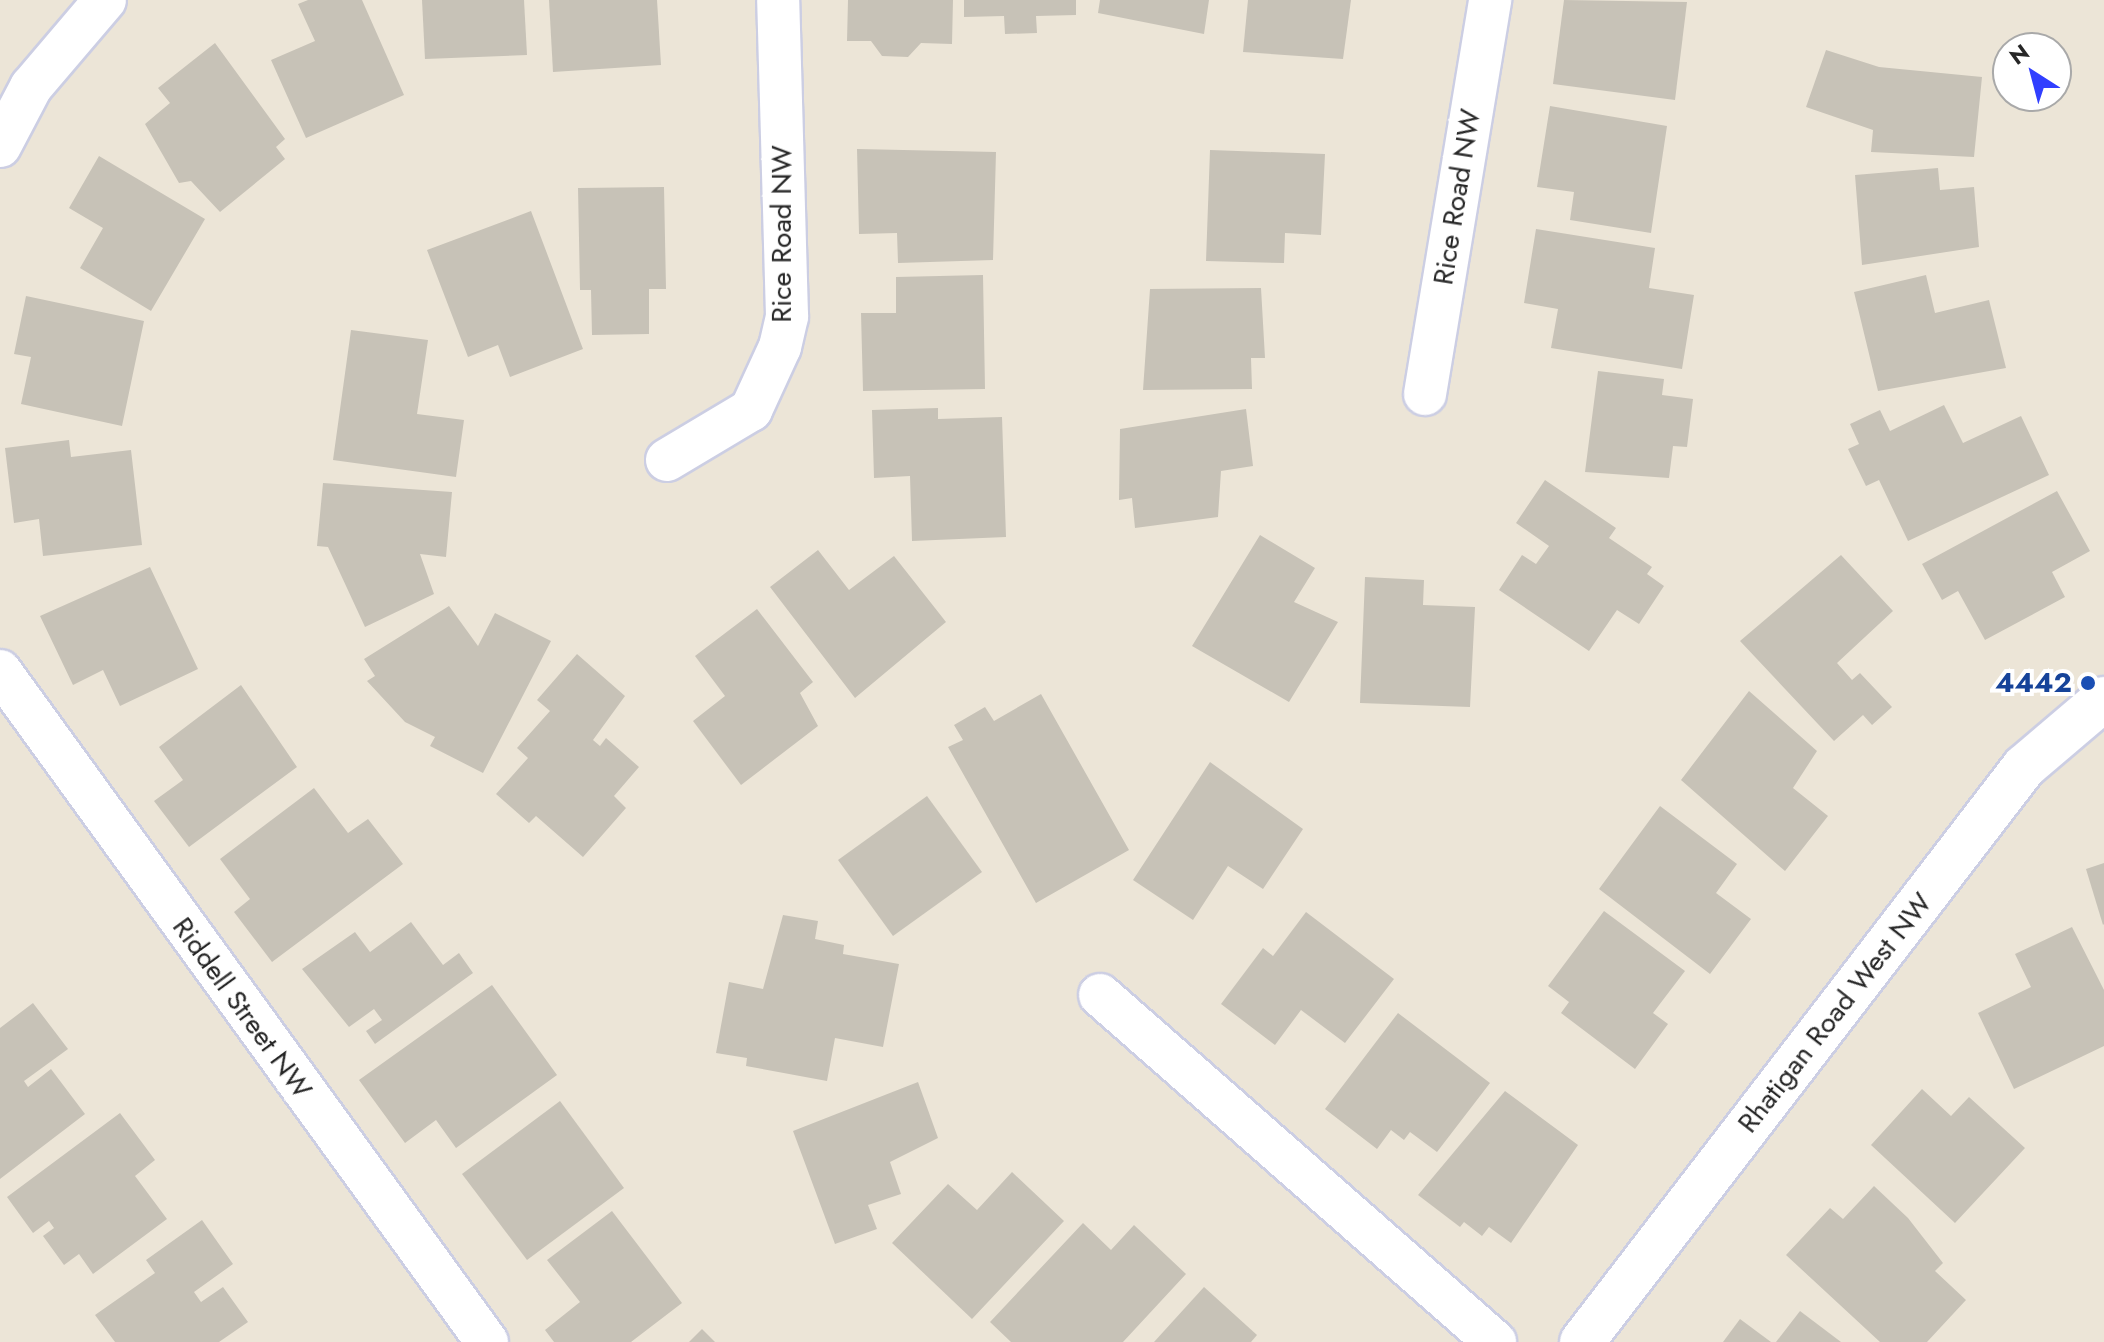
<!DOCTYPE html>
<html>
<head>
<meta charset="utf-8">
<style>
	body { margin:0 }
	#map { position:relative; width:2104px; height:1342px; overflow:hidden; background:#ece5d7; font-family:Jost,sans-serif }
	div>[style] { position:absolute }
	.building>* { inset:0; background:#c7c2b7 }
	.roads { filter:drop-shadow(2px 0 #cccee3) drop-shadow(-2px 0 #cccee3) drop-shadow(0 2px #cccee3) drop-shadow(0 -2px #cccee3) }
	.minor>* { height:42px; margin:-21px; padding:0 21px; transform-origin:21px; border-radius:21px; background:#fff }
	.tertiary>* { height:44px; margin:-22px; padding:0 22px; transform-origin:22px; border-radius:22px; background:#fff }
	.dots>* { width:22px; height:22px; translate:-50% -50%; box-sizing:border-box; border:4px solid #fff; border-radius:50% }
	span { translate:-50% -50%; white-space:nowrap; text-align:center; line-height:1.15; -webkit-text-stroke:8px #fff; paint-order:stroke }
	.street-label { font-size:28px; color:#272727 }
	.transit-label { font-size:28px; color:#164399; font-weight:700 }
	.right { translate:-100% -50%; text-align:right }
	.north { position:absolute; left:1992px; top:32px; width:80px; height:80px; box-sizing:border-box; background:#fff; border:2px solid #a9a9a9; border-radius:50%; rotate:324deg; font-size:22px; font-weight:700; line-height:32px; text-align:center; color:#272727 }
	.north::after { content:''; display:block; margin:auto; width:28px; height:36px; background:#313fff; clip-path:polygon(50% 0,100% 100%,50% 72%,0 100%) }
</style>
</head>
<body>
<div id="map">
	<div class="building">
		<div style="clip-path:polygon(308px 0,362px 0,404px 95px,306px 138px,271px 60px,315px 41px,298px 4px)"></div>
		<div style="clip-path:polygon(422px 0,524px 0,527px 55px,425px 59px)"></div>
		<div style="clip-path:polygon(549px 0,657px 0,661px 65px,553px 72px)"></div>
		<div style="clip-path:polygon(848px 0,953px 0,952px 44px,921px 43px,908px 57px,882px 56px,871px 41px,847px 41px)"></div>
		<div style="clip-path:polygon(964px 0,1076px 0,1076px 15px,1036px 16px,1037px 33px,1005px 34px,1004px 16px,964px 17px)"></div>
		<div style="clip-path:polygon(1100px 0,1209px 0,1204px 34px,1098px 13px)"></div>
		<div style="clip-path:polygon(1248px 0,1351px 0,1343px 59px,1243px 52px)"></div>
		<div style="clip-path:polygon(1564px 0,1687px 2px,1675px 100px,1553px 84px)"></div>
		<div style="clip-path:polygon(215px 43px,285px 139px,276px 147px,285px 159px,220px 212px,191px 181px,179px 183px,145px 124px,170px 103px,158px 88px)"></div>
		<div style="clip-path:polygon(1826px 50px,1879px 67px,1982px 77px,1974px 157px,1871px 152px,1873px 130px,1806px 107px)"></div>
		<div style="clip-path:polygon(1550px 106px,1667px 126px,1651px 233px,1570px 220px,1574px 192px,1537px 187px)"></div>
		<div style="clip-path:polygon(857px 149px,996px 152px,993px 260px,898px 263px,897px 233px,859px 234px)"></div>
		<div style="clip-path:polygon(1210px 150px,1325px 154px,1321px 235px,1285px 233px,1284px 263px,1206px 261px)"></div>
		<div style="clip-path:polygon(99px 156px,205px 219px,151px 311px,80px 268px,103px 228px,69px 208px)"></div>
		<div style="clip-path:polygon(1938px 168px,1940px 190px,1974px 187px,1979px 247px,1862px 265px,1855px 175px)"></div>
		<div style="clip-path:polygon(664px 187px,666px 289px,649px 289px,649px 334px,592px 335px,591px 290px,580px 290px,578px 188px)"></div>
		<div style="clip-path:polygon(531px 211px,583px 349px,510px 377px,498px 345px,468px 357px,427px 250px)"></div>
		<div style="clip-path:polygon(1536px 229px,1655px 248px,1649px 288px,1694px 295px,1682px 369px,1551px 348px,1558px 309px,1524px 303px)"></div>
		<div style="clip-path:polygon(983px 275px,985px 389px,863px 391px,861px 313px,896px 313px,896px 277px)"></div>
		<div style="clip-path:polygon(1926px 275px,1935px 313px,1989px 300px,2006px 368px,1878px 391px,1854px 292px)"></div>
		<div style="clip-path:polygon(1261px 288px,1265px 358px,1251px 358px,1252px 389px,1143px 390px,1150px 289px)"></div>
		<div style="clip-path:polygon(26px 296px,144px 321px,122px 426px,21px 404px,31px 357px,14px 354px)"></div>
		<div style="clip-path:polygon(351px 330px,428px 340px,417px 414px,464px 420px,456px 477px,333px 460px)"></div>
		<div style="clip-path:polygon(1598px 371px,1664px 379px,1662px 395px,1693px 399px,1687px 447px,1673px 446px,1669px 478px,1585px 472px)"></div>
		<div style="clip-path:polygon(1944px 405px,1963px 443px,2021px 416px,2049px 475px,1908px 541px,1879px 480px,1866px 486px,1848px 449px,1859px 444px,1850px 424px,1880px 410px,1890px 431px)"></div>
		<div style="clip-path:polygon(938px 408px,938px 419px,1002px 417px,1006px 537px,912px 541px,910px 476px,874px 478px,872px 410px)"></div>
		<div style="clip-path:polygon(1246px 409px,1253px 466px,1221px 471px,1218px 517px,1135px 528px,1132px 498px,1119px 500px,1120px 429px)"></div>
		<div style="clip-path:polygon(69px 440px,71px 457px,131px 450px,142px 545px,43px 556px,39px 519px,14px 523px,5px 448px)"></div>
		<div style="clip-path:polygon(1545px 480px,1616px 528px,1609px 538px,1652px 567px,1647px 574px,1664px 586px,1639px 624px,1617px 610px,1589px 651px,1499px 590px,1522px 555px,1536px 564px,1549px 546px,1516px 523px)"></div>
		<div style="clip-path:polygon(323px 483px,452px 492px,446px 557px,420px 554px,434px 594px,365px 627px,328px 547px,317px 546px)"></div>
		<div style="clip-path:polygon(2057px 491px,2090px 551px,2052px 572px,2065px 597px,1985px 640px,1958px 591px,1942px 600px,1922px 564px)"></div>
		<div style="clip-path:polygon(1260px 535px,1315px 568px,1294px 602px,1338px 622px,1289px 702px,1192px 646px)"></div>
		<div style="clip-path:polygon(818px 550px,849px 590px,894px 556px,946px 622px,855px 698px,770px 587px)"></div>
		<div style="clip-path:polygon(1841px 555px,1893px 611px,1837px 663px,1852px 680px,1860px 673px,1892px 707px,1872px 725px,1863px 715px,1834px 741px,1740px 641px)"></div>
		<div style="clip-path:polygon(150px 567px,198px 669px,120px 706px,103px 670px,73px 685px,40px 616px)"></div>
		<div style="clip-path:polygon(1365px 577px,1424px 580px,1423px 605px,1475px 607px,1470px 707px,1360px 703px)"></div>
		<div style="clip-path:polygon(449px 606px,478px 646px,495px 613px,551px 641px,483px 773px,430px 746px,435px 737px,405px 722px,367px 681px,375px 676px,364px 659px)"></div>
		<div style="clip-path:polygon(757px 609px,813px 682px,800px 693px,818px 726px,741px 785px,693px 721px,725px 696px,695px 656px)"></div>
		<div style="clip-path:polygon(577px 654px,625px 696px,593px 740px,600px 746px,606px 738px,639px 767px,614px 796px,626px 808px,583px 857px,536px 816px,529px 823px,496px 794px,528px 758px,517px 748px,550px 711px,537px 700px)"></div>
		<div style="clip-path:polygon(241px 685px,297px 767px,189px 847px,154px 801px,183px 780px,159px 747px)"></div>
		<div style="clip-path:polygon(1749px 691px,1817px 751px,1793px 788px,1828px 816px,1785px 871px,1681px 780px)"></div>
		<div style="clip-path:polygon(1041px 694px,1129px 850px,1036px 903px,948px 747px,963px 740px,954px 725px,985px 707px,994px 721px)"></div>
		<div style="clip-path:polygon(1210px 762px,1303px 829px,1263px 889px,1228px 866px,1193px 920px,1133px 880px)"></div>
		<div style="clip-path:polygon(314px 788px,348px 833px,368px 819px,403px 864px,272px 962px,234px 912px,250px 899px,220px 859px)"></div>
		<div style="clip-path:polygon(927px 796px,982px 872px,893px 936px,838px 860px)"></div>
		<div style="clip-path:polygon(1660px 806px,1737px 864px,1716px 893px,1751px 919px,1710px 974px,1599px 889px)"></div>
		<div style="clip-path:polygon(2104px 863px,2104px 924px,2103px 925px,2086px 869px)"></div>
		<div style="clip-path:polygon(1604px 911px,1685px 971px,1653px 1013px,1668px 1024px,1635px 1069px,1561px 1013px,1569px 1002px,1548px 986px)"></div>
		<div style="clip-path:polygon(1306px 912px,1394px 979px,1345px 1043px,1301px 1010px,1275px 1045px,1221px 1004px,1263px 948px,1273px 956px)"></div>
		<div style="clip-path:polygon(783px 915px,818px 921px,815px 939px,844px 945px,843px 954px,899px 964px,883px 1047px,835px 1038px,827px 1081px,746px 1066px,747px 1058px,716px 1053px,729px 982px,763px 989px)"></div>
		<div style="clip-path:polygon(411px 922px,443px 965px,459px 953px,473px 973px,375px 1044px,366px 1031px,382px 1020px,374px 1009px,349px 1027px,302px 969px,355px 932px,370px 952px)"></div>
		<div style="clip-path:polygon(2072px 927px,2104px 990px,2104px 1046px,2014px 1089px,1978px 1013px,2031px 987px,2015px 954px)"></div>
		<div style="clip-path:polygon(492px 985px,557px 1075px,456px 1148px,436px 1120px,405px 1143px,359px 1080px)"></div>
		<div style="clip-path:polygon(33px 1003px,68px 1049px,24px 1081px,28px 1087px,51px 1069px,85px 1114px,0 1179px,0 1028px)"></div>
		<div style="clip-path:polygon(1398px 1013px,1490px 1083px,1437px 1152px,1410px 1132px,1404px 1140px,1391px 1130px,1377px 1149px,1325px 1109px)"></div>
		<div style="clip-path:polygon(918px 1082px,938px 1138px,890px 1162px,901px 1194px,868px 1205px,877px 1229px,835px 1244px,793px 1131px)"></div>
		<div style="clip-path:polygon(1922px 1089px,1951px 1116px,1969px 1097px,2025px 1148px,1955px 1223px,1871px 1145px)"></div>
		<div style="clip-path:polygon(1505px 1091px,1578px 1145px,1511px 1243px,1489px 1227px,1482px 1236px,1464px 1222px,1460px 1227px,1418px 1195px)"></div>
		<div style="clip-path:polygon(560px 1101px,624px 1188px,527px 1260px,462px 1174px)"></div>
		<div style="clip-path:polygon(120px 1113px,155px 1160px,135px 1176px,167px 1219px,93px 1274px,79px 1254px,64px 1265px,43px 1236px,54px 1228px,49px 1221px,33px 1233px,7px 1197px)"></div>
		<div style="clip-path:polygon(1012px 1172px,1064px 1221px,972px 1319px,892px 1243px,948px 1184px,977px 1210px)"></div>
		<div style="clip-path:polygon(1874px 1186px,1908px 1218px,1943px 1263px,1935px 1271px,1966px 1300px,1927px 1342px,1880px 1342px,1786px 1255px,1830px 1208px,1843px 1219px)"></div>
		<div style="clip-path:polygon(612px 1211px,682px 1303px,631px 1342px,554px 1342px,545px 1330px,580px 1302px,547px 1260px)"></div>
		<div style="clip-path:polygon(202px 1220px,233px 1264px,194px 1292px,201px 1302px,223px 1287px,248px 1322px,219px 1342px,115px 1342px,95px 1315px,155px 1273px,146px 1260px)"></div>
		<div style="clip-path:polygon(1083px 1223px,1111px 1250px,1134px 1225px,1186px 1274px,1123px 1342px,1011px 1342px,990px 1322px)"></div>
		<div style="clip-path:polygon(1204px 1287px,1257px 1335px,1251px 1342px,1154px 1342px)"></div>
		<div style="clip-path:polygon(1800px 1311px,1841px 1342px,1776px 1342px)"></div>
		<div style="clip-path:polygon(1740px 1319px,1771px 1342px,1723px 1342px)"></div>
		<div style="clip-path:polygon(702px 1329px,715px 1342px,689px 1342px)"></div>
	</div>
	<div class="roads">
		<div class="minor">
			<div style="left:0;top:146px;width:67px;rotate:-62.3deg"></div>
			<div style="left:31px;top:87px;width:114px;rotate:-49.6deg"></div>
			<div style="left:1425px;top:394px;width:399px;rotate:-80.6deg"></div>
			<div style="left:667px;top:460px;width:98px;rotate:-30.8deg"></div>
			<div style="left:751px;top:410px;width:69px;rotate:-65.3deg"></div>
			<div style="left:780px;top:347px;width:32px;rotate:-77deg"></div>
			<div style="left:787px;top:316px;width:316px;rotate:-91.6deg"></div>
			<div style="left:0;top:671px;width:829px;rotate:54.03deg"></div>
			<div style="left:1100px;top:995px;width:526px;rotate:41.3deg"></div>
		</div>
		<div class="tertiary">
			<div style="left:1582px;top:1342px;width:725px;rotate:-52.45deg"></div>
			<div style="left:2024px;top:767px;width:105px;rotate:-40.4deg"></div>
		</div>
	</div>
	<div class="dots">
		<div style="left:2088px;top:683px;background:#1a4fb4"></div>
	</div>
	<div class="street-label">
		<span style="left:1457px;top:197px;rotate:-81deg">Rice Road NW</span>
		<span style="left:782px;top:234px;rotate:-90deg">Rice Road NW</span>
		<span style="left:242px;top:1008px;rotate:54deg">Riddell Street NW</span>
		<span style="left:1835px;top:1013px;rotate:-52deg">Rhatigan Road West NW</span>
	</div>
	<div class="transit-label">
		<span class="right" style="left:2072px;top:683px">4442</span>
	</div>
	<div class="north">N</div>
</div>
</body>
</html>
